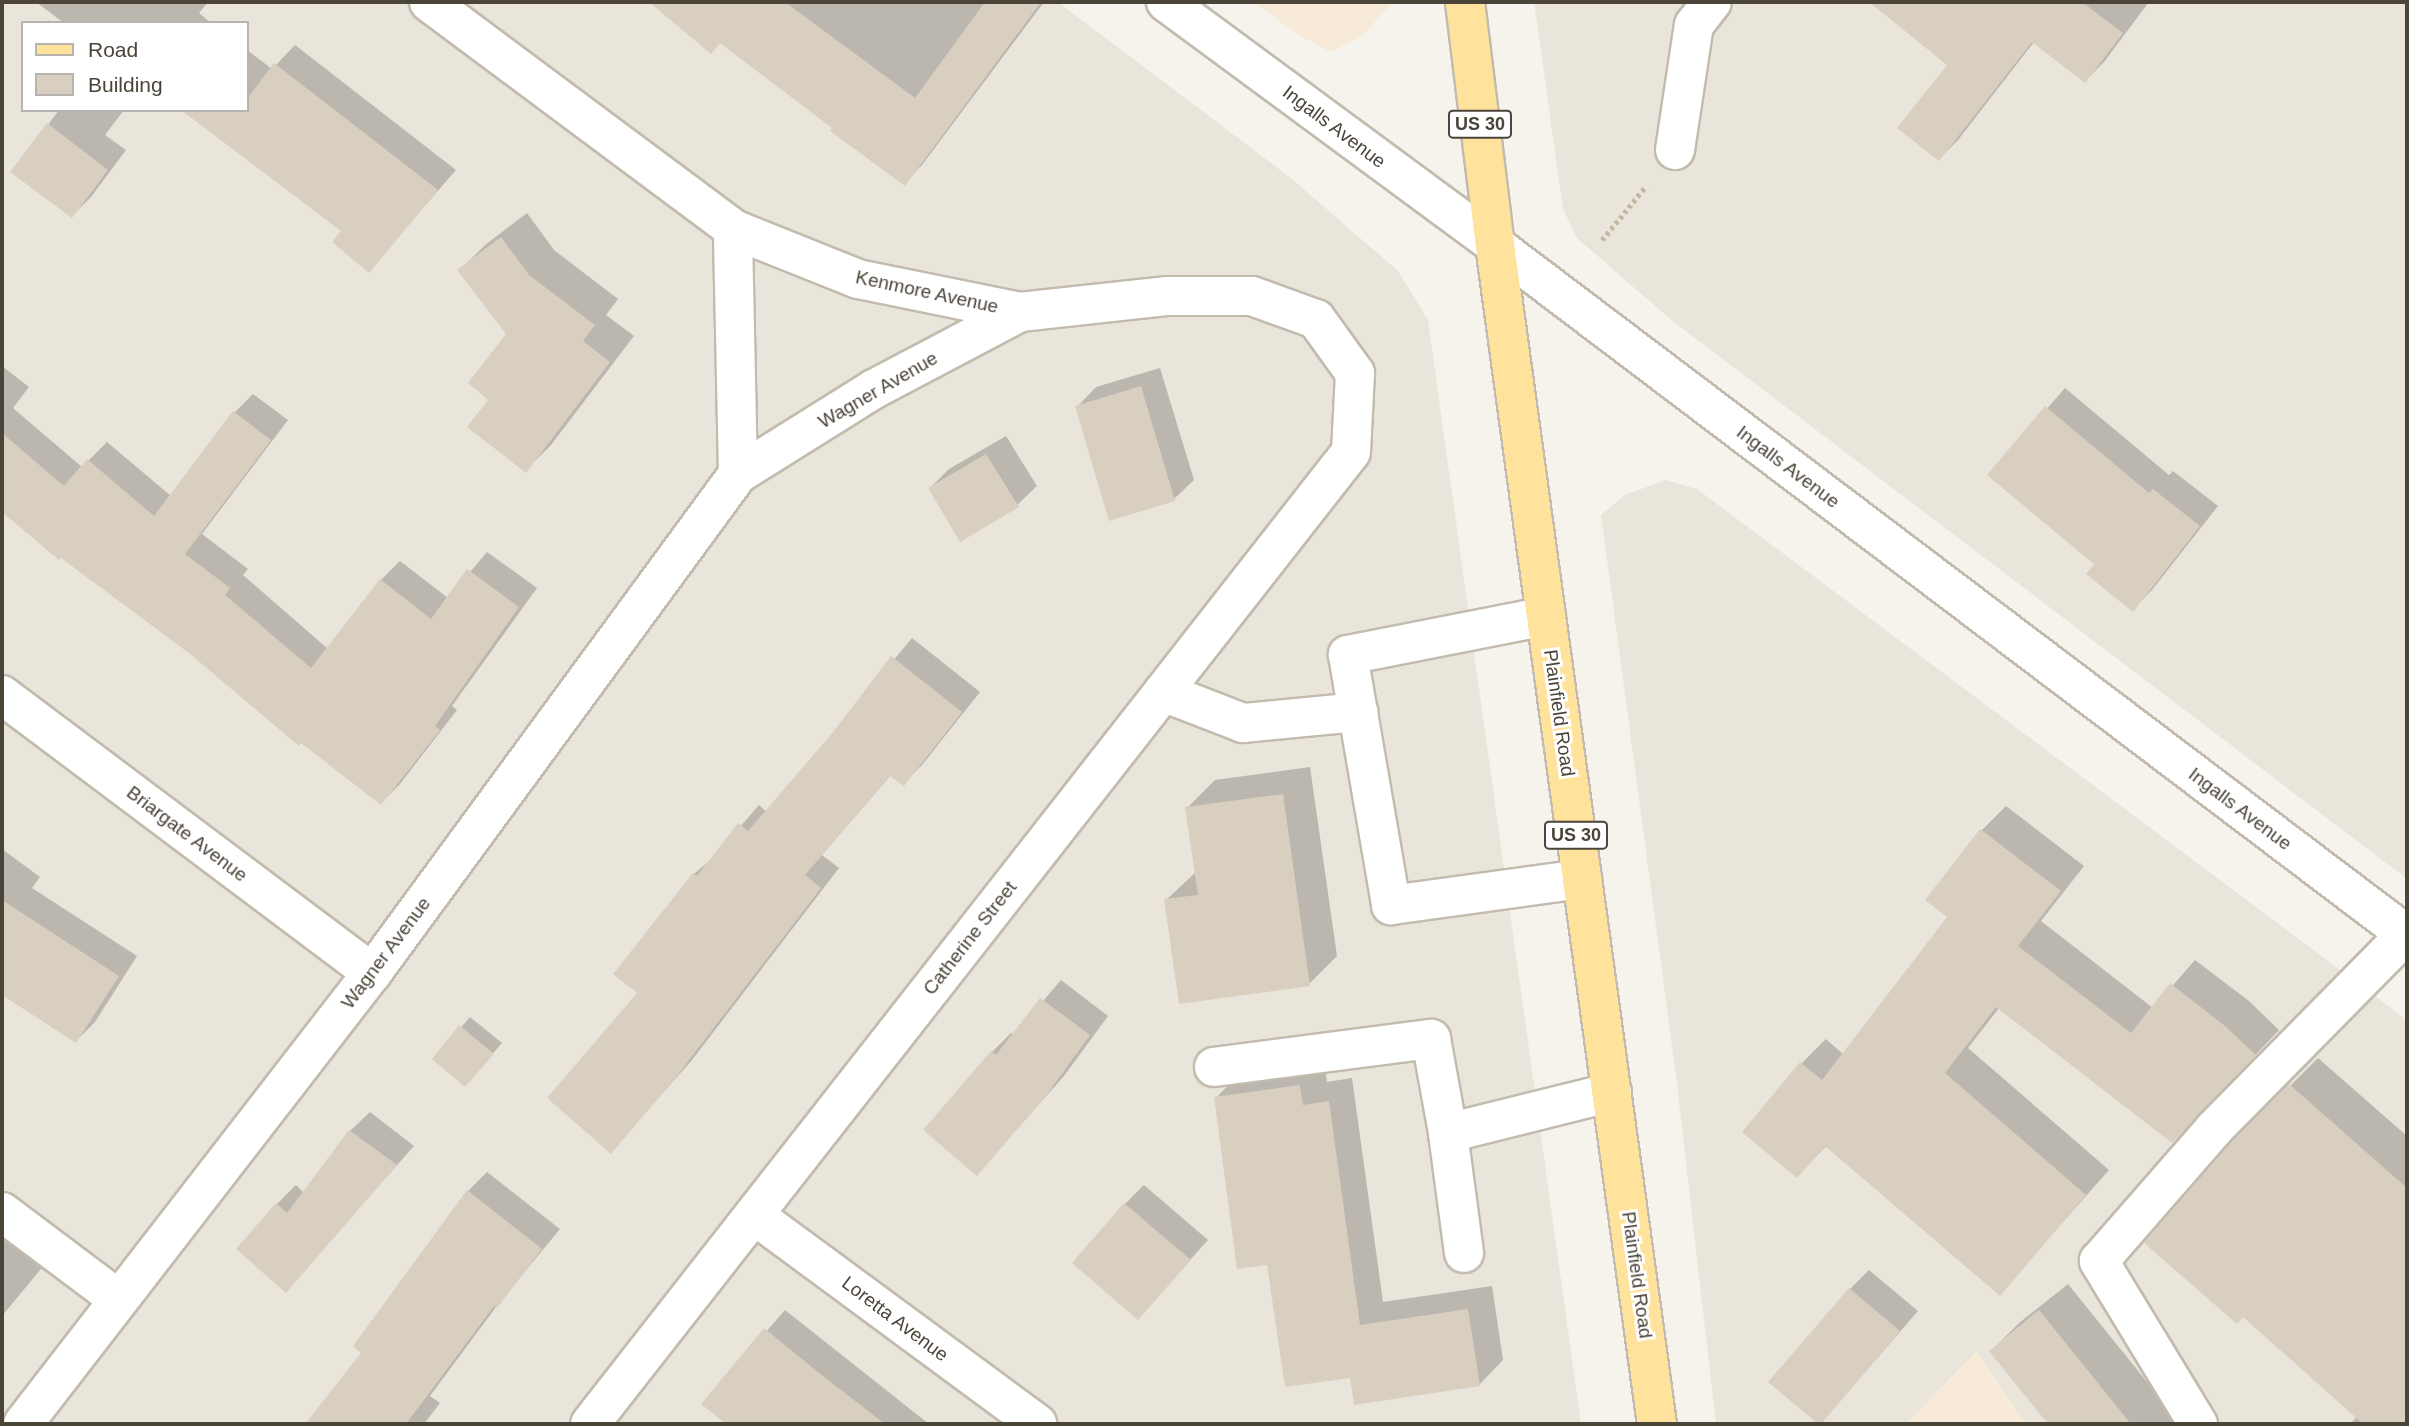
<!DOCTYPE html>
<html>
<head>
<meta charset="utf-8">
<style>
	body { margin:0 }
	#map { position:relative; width:2409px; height:1426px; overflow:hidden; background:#f6f3ec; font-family:Helvetica,sans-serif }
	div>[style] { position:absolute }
	.residential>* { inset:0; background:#eae5da }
	.commercial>* { inset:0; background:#f7ead8 }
	.shadow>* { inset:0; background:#0003 }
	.building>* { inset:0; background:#d8cfc1 }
	.path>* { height:4.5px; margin-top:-2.25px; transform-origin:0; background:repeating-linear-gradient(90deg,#c4b79f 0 3.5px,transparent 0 7px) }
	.roads { filter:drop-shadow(2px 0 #c2bbae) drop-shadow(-2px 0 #c2bbae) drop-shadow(0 2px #c2bbae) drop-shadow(0 -2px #c2bbae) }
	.minor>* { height:38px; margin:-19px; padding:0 19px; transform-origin:19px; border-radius:19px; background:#fff }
	.major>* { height:38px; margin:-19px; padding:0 19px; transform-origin:19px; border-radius:19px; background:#ffe39c }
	span { translate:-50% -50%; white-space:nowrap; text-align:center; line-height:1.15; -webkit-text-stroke:6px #fff; paint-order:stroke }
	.shield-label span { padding:2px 5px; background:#fff; border:2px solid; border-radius:5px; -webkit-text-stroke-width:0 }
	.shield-label { font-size:18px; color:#4b4439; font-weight:700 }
	.street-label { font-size:19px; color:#4b4439 }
	.frame { position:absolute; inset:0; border:4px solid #4b4439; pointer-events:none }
	.legend { position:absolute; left:21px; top:21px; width:228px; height:91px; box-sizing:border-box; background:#fff; border:2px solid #b7b4b0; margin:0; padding:9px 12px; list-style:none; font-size:21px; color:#4b4439 }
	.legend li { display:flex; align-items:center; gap:14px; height:35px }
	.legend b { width:35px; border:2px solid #b7b4b0 }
</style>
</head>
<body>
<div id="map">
	<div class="residential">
		<div style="clip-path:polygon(evenodd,2px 2px,1058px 2px,1292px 179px,1398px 271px,1428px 320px,1581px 1424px,2px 1424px,2px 2px,23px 23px,247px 23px,247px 110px,23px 110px,23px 23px)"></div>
		<div style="clip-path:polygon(1534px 2px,2407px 2px,2407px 879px,1670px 319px,1577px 238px,1563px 209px)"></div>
		<div style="clip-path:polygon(1665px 480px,1697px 489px,2407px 1020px,2407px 1424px,2026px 1424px,1977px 1351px,1906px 1424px,1716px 1424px,1676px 1076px,1601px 515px,1625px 495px)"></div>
	</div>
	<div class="commercial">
		<div style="clip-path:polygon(1253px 2px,1393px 2px,1362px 36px,1330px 52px,1297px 34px)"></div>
		<div style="clip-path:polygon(1977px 1351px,2026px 1424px,1906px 1424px)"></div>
	</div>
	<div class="shadow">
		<div style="clip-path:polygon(36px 2px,208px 2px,199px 13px,211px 23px,64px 23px)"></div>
		<div style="clip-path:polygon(652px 2px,1044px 2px,922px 165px,905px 183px,721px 41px,711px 51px)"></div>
		<div style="clip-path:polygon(1890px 2px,2149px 2px,2104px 62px,2085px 81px,2034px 42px,1958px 140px,1939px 159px,1949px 64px,1883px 10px)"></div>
		<div style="clip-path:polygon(295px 45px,456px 170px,369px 270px,344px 231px,247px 110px,247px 50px,272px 69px)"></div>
		<div style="clip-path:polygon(59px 110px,124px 110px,105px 135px,126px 150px,91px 197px,72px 216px,13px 171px)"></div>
		<div style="clip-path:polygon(527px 213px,554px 250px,618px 299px,606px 315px,634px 336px,551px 445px,526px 470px,491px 399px,508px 334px,460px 270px,485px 245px)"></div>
		<div style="clip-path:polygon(2px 366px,29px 387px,13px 408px,82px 467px,107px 442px,171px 496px,234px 413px,253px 394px,288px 420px,202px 534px,248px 569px,243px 575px,328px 649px,381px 580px,400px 561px,448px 598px,487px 552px,537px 588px,452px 706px,457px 710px,400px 784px,381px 803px,191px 653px,61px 556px,59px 558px,2px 509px)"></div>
		<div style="clip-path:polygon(1160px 368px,1194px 480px,1174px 499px,1110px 518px,1077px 407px,1096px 387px)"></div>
		<div style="clip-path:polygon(2065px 388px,2169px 475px,2173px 471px,2218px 506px,2152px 590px,2133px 609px,2096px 564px,1990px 474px)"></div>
		<div style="clip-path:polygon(1006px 436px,1037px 486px,1017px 505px,930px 488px,949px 469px)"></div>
		<div style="clip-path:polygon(912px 638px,980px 692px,922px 765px,903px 784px,891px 775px,822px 855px,839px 868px,692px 1060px,611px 1151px,640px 992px,694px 874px,715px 856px,759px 805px,767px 812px)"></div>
		<div style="clip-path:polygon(1310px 767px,1337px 956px,1309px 984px,1166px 900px,1196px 872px,1187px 808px,1215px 780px)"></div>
		<div style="clip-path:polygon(2006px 806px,2084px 866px,2041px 921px,2153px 1008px,2195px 960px,2249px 1001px,2279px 1030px,2197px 1117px,1999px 1008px,1968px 1048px,2109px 1170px,2000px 1293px,1827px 1145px,1797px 1176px,1801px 1064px,1826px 1039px,1844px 1055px,1950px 917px,1928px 900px,1982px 830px)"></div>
		<div style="clip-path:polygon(2px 849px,40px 877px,32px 888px,137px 956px,95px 1022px,76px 1041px,2px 993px)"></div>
		<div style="clip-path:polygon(1061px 980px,1108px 1016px,1064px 1076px,977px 1174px,992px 1052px,1011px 1033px,1014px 1035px)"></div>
		<div style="clip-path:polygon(470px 1017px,502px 1043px,474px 1075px,434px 1059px)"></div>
		<div style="clip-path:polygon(2318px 1058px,2407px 1136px,2406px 1424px,2350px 1424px,2357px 1417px,2231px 1145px)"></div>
		<div style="clip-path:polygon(1324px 1062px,1327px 1082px,1352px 1078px,1383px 1302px,1492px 1286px,1503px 1360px,1479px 1385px,1351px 1376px,1268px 1263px,1216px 1098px,1240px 1073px)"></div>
		<div style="clip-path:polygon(370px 1112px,414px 1146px,286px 1290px,277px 1204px,296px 1185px,304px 1193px,350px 1131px)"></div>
		<div style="clip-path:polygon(487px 1172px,560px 1229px,499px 1303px,430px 1396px,440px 1403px,424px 1424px,308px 1424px,364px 1352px,468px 1191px)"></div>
		<div style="clip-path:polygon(1144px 1185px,1208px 1240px,1138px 1318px,1125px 1204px)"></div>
		<div style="clip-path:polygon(2px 1201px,60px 1246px,2px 1316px)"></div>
		<div style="clip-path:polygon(1869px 1270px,1918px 1311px,1820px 1424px,1850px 1289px)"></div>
		<div style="clip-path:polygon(2068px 1284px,2181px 1424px,2051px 1424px,1991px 1351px,2019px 1323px)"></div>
		<div style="clip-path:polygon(785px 1310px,929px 1424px,729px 1424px,703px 1404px)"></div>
	</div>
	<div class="building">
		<div style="clip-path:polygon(649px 2px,785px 2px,915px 98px,985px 2px,1041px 2px,905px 186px,830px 131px,832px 128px,720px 43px,711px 54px)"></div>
		<div style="clip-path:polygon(1869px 2px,2082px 2px,2123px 33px,2085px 83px,2032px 42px,1939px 161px,1897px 128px,1947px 65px)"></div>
		<div style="clip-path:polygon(274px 63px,438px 190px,369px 273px,332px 242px,341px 231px,181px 110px,247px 110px,247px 99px)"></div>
		<div style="clip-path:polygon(47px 123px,108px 170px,72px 218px,10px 172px)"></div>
		<div style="clip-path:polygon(501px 237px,529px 275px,595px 325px,583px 341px,610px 362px,526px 473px,467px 427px,488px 400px,468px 383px,506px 334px,457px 270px)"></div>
		<div style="clip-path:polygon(1141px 386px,1175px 501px,1109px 521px,1075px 406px)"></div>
		<div style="clip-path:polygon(2045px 406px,2149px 493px,2153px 489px,2200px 526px,2133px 612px,2086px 574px,2094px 564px,1987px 475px)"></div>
		<div style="clip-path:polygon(233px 411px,271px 440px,185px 554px,230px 588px,225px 595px,311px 668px,380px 579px,431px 619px,467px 569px,519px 607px,435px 726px,440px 730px,381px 805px,301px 743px,299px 746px,190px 654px,61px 558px,59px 560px,2px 512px,2px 433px,64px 486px,87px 459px,154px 516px)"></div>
		<div style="clip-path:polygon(986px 454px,1019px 507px,960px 542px,928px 488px)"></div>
		<div style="clip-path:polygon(891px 656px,962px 712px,904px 786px,890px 776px,805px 875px,821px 888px,673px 1081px,611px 1154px,547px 1098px,637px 993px,613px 974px,693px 873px,697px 876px,738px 823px,748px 831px,834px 731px)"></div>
		<div style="clip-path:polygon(1283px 794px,1310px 986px,1179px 1004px,1164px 899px,1198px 895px,1185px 807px)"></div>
		<div style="clip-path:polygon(1980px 829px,2061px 891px,2018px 946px,2131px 1033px,2170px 983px,2225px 1026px,2256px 1055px,2172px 1143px,1996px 1007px,1945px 1073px,2086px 1195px,2000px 1296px,1825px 1146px,1797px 1178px,1742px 1132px,1800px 1062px,1822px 1080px,1947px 917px,1925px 900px)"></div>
		<div style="clip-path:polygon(2px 900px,119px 976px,76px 1043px,2px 995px)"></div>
		<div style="clip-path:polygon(1040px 998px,1090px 1035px,1045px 1097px,977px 1176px,923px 1130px,991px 1051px,996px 1055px)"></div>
		<div style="clip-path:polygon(459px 1025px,494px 1054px,465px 1087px,432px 1059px)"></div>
		<div style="clip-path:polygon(2289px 1084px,2407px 1188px,2407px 1424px,2363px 1424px,2243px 1317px,2237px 1324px,2144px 1243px,2230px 1144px)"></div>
		<div style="clip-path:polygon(1300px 1085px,1303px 1105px,1329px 1101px,1360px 1325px,1468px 1309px,1480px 1386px,1354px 1405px,1350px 1378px,1285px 1387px,1267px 1265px,1237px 1269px,1214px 1097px)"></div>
		<div style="clip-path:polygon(349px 1130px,397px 1165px,286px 1293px,236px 1249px,276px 1203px,287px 1213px)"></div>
		<div style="clip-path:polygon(467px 1190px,542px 1249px,497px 1308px,494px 1306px,406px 1424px,305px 1424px,361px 1353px,353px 1346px)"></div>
		<div style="clip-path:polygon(1124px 1203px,1191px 1260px,1138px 1320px,1072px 1263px)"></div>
		<div style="clip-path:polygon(1849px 1288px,1900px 1331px,1821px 1424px,1818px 1424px,1768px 1382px)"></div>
		<div style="clip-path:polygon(2039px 1310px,2131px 1424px,2048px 1424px,1989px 1351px)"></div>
		<div style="clip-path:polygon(764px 1328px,819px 1373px,885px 1424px,726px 1424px,701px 1404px)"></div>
	</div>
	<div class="path">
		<div style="left:1602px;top:240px;width:70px;rotate:-50.8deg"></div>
	</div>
	<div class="roads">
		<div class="minor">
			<div style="left:429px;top:2px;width:379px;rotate:36.7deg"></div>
			<div style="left:733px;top:229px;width:135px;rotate:21.8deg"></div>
			<div style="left:858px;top:279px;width:165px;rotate:11.5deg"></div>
			<div style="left:1020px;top:312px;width:149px;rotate:-6.2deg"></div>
			<div style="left:1168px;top:296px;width:84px"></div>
			<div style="left:1252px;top:296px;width:68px;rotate:19.8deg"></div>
			<div style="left:1316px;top:319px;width:67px;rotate:54.2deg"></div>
			<div style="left:1355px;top:373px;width:79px;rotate:92.9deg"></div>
			<div style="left:1351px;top:452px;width:1234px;rotate:128.06deg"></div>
			<div style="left:1166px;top:2px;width:409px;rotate:36.4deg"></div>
			<div style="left:1495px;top:245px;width:1144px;rotate:37.11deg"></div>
			<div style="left:1675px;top:150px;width:126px;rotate:-81.4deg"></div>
			<div style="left:1694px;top:25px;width:29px;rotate:-52deg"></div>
			<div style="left:738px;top:474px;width:160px;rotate:-32deg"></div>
			<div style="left:874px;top:389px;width:165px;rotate:-27.8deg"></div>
			<div style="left:1546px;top:616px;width:202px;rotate:168.9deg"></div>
			<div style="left:1348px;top:655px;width:254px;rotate:80.2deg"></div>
			<div style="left:1391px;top:905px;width:193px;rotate:-7.8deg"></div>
			<div style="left:1163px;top:692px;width:86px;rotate:21.2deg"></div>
			<div style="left:1243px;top:723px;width:116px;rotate:-5.5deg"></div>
			<div style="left:2px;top:695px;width:463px;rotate:36.9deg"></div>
			<div style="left:1214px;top:1067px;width:219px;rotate:-7.4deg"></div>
			<div style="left:1431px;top:1039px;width:96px;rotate:79.7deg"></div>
			<div style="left:1448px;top:1133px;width:169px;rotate:-14deg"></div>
			<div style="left:1448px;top:1133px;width:121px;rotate:82.4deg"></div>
			<div style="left:2px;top:1212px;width:146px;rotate:36.9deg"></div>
			<div style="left:754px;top:1215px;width:352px;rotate:36.4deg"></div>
			<div style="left:23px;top:1424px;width:570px;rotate:-52.27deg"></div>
			<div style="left:372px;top:973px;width:619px;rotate:-53.74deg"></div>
			<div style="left:738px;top:474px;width:245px;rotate:-91.2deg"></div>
			<div style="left:2198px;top:1424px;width:191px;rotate:-121.3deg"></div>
			<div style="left:2099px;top:1261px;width:175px;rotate:-48.9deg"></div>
			<div style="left:2214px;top:1129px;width:274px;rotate:-45.4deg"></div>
		</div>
		<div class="major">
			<div style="left:1465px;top:2px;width:245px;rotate:83deg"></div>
			<div style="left:1495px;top:245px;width:1190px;rotate:82.18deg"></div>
		</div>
	</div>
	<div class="shield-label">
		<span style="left:1480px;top:124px">US 30</span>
		<span style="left:1576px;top:835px">US 30</span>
	</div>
	<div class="street-label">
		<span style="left:1334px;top:127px;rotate:37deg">Ingalls Avenue</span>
		<span style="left:927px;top:292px;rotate:12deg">Kenmore Avenue</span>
		<span style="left:878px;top:390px;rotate:-30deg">Wagner Avenue</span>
		<span style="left:1788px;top:467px;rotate:37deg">Ingalls Avenue</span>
		<span style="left:1559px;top:713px;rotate:82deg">Plainfield Road</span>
		<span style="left:2240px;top:809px;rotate:37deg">Ingalls Avenue</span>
		<span style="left:187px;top:834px;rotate:37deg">Briargate Avenue</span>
		<span style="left:970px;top:938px;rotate:-52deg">Catherine Street</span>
		<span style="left:386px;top:953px;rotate:-53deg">Wagner Avenue</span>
		<span style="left:1637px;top:1275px;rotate:82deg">Plainfield Road</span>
		<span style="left:895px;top:1319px;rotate:37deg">Loretta Avenue</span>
	</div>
	<div class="frame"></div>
	<ul class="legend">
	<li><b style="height:9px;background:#ffe39c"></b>Road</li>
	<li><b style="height:19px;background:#d8cfc1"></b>Building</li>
	</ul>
</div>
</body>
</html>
